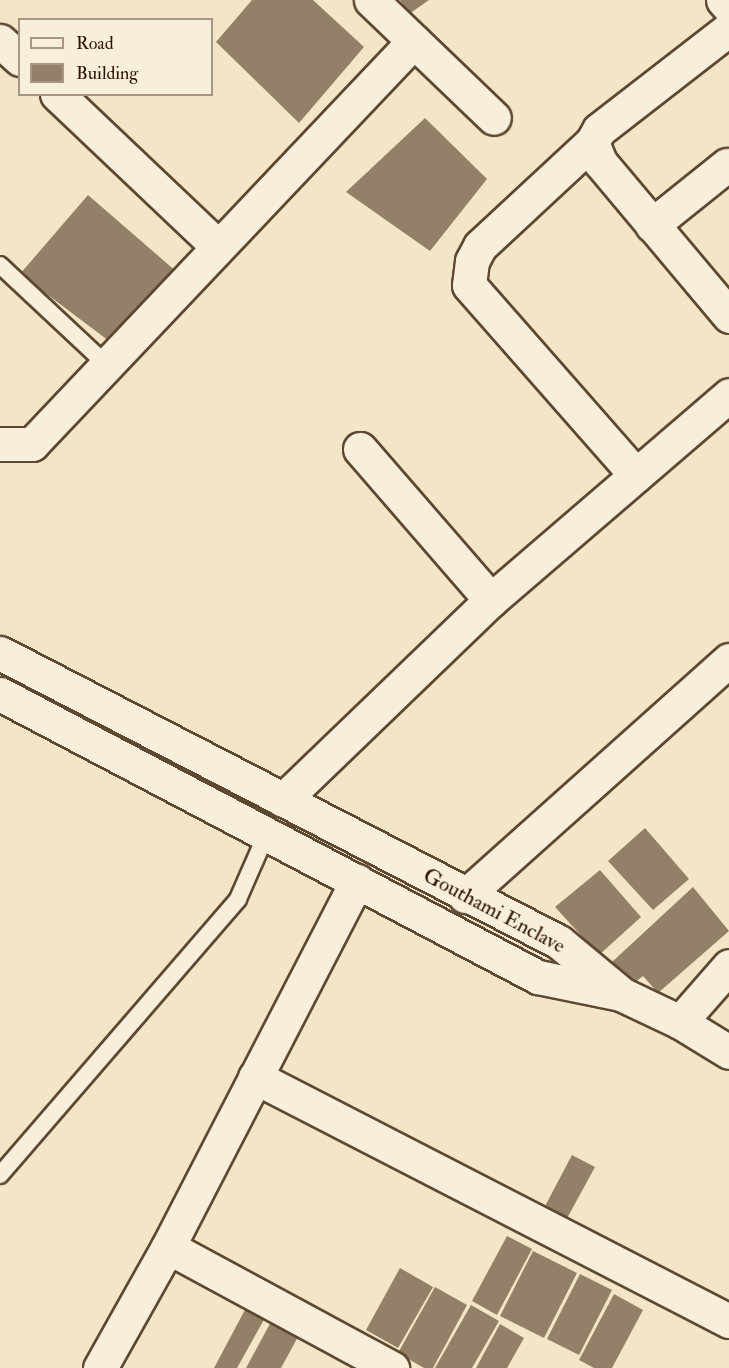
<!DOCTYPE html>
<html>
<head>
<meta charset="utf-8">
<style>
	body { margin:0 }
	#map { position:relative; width:729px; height:1368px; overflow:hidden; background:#f3e5c8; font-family:"IM FELL Double Pica",serif }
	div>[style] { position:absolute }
	.building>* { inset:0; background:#938068 }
	.roads { filter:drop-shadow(2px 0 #5e4832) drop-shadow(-2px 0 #5e4832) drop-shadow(0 2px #5e4832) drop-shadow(0 -2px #5e4832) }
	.service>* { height:16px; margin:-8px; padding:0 8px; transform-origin:8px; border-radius:8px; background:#f7eedb }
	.minor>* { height:33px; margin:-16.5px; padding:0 16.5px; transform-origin:16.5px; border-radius:16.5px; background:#f7eedb }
	.tertiary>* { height:33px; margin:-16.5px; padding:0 16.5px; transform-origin:16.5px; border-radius:16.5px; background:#f7eedb }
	span { translate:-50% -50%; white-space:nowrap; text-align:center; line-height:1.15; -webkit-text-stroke:6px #f7eedb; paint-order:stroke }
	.street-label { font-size:21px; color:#2c1300 }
	.legend { position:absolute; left:18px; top:18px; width:195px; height:78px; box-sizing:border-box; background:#f7eedb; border:2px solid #a69683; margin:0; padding:8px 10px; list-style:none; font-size:18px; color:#2c1300 }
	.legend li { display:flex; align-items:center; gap:12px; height:30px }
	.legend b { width:30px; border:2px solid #a69683 }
</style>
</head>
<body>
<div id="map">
	<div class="building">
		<div style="clip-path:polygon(252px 0,313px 0,364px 47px,299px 123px,216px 42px)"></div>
		<div style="clip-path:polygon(400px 0,429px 0,409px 14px)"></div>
		<div style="clip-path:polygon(425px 118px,487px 179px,430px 251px,346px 192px)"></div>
		<div style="clip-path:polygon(88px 195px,178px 273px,109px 341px,20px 274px)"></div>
		<div style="clip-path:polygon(645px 828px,689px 879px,653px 910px,608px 861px)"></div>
		<div style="clip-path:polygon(600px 870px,641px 917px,599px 955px,555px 907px)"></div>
		<div style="clip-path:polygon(693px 887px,729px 931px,658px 993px,643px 976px,633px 984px,612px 962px)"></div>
		<div style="clip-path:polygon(572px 1155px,595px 1167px,565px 1222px,543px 1210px)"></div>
		<div style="clip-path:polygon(507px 1236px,532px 1249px,497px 1315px,472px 1301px)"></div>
		<div style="clip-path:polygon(533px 1251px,577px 1273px,544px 1338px,500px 1316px)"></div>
		<div style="clip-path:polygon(400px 1268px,433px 1287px,398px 1348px,366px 1330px)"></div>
		<div style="clip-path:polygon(580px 1274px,612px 1290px,579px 1355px,547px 1339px)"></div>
		<div style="clip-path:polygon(435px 1287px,467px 1305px,433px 1368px,424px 1368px,398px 1353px)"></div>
		<div style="clip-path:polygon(614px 1294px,643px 1310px,612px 1368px,594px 1368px,579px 1360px)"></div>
		<div style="clip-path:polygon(471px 1305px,499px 1321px,472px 1368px,435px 1368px)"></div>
		<div style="clip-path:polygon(247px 1306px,266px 1316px,237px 1368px,214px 1368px)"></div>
		<div style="clip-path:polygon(272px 1320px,299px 1335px,281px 1368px,246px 1368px)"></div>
		<div style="clip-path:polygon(500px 1324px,524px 1338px,507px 1368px,476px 1368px)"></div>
	</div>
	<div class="roads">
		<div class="service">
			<div style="left:0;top:265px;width:146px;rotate:43.1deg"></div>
			<div style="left:0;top:1175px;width:364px;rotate:-49.2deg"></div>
			<div style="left:238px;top:899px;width:72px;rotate:-66.3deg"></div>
		</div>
		<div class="minor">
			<div style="left:371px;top:0;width:170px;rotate:43.8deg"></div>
			<div style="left:723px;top:0;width:9px;rotate:49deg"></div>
			<div style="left:729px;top:29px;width:165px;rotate:142.2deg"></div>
			<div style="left:599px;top:130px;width:14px;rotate:120deg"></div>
			<div style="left:592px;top:142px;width:22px;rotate:68deg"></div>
			<div style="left:600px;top:162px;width:201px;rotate:50deg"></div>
			<div style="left:0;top:41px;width:27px;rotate:42deg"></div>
			<div style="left:57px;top:94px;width:222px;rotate:43.5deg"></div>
			<div style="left:592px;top:142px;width:153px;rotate:137.1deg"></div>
			<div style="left:480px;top:246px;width:17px;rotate:118deg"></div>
			<div style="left:472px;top:261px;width:24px;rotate:97deg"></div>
			<div style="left:469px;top:285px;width:253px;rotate:48.7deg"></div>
			<div style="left:652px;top:225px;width:96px;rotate:-38.7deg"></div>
			<div style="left:0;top:444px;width:32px"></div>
			<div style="left:32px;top:444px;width:555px;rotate:-46.53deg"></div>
			<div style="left:360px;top:449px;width:200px;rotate:49.1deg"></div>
			<div style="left:283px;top:800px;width:289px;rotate:-43.9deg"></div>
			<div style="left:491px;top:600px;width:314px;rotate:-40.7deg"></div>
			<div style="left:465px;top:896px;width:354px;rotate:-41.8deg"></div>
			<div style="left:255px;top:1077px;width:533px;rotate:27.24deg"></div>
			<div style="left:168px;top:1247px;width:255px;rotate:28.4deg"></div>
			<div style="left:100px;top:1368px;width:139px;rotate:-60.7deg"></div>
			<div style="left:168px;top:1247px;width:412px;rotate:-62.7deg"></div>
		</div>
		<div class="tertiary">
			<div style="left:0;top:653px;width:629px;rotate:27.34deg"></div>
			<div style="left:559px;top:942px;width:77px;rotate:39.7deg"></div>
			<div style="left:0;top:694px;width:608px;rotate:27.75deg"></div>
			<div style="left:538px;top:977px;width:85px;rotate:11.6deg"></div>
			<div style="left:621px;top:994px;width:65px;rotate:25.4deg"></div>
			<div style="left:680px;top:1022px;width:57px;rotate:31.5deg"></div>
			<div style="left:680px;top:1022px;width:74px;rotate:-48.8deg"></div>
		</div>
	</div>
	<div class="street-label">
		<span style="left:494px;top:911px;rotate:28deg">Gouthami Enclave</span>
	</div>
	<ul class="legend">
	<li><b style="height:8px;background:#f7eedb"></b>Road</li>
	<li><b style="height:16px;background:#938068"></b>Building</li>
	</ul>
</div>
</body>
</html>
